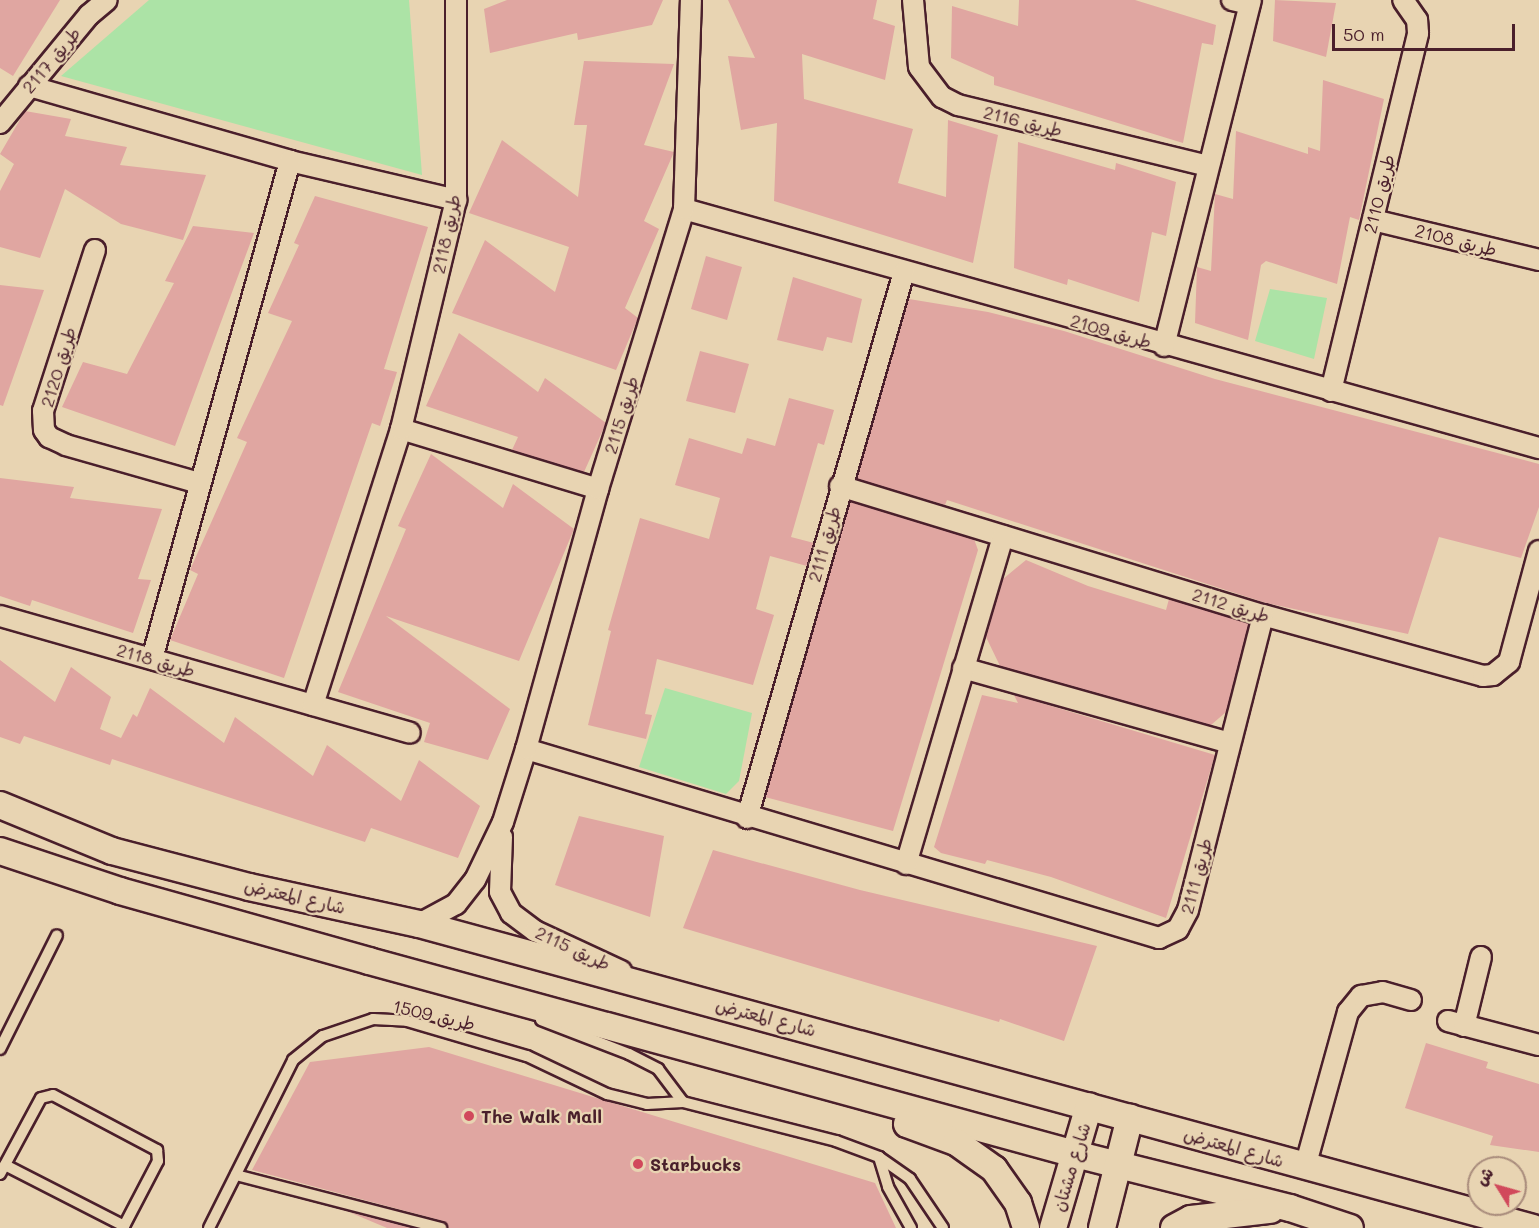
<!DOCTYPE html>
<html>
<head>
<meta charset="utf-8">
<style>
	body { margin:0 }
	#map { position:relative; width:1539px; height:1228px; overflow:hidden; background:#e8d4b2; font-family:Mali,"Playpen Sans Arabic",sans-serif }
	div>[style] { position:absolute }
	.green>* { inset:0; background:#ace3a6 }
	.building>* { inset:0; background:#e0a6a1 }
	.roads { filter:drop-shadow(2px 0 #4a1f2b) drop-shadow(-2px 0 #4a1f2b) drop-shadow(0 2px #4a1f2b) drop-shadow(0 -2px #4a1f2b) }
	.service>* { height:10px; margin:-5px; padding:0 5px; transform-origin:5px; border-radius:5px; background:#e8d4b2 }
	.minor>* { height:20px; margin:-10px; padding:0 10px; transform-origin:10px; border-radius:10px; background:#e8d4b2 }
	.tertiary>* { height:26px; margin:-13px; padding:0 13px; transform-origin:13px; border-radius:13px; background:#e8d4b2 }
	.dots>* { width:16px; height:16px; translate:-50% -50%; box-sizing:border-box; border:3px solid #e8d4b2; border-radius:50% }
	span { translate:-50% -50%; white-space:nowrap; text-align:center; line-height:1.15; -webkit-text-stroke:4.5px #e8d4b2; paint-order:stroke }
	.street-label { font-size:18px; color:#4a1f2b }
	.poi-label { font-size:18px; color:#4a1f2b; font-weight:700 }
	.left { translate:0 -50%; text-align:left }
	.north { position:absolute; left:1467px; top:1156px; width:60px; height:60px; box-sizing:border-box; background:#e8d4b2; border:2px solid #a98c7c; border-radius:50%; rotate:307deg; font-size:16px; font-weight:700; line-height:24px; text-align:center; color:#4a1f2b }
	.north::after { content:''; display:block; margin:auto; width:21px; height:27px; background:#d1495b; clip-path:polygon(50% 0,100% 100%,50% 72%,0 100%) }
	.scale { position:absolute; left:1332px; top:24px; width:183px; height:27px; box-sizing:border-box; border:3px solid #4a1f2b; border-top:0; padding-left:8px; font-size:18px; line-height:21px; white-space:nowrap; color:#4a1f2b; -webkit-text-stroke:4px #e8d4b2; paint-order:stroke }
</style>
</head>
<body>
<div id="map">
	<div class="green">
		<div style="clip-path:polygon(149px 0,409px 0,422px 175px,61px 76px)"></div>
		<div style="clip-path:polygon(1270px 289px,1327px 298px,1314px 359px,1255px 341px)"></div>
		<div style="clip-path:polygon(665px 688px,752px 713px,739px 781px,726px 794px,639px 767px)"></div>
	</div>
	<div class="building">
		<div style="clip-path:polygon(0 0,60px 0,13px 76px,0 68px)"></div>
		<div style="clip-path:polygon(507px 0,663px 0,652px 25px,578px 40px,577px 33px,490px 53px,484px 9px)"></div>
		<div style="clip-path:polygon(728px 0,877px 0,873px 19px,895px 26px,885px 80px,802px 54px,804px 99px,913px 129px,898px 183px,946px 197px,948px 120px,998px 135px,973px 263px,774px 201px,777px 123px,741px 130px,728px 56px,755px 58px)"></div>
		<div style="clip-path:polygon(1019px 0,1135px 0,1216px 25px,1213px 45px,1202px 43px,1183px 143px,994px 85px,994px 77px,951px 58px,952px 6px,1018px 26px)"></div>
		<div style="clip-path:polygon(1275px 0,1336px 3px,1326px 57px,1273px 41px)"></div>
		<div style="clip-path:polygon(584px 61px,674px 64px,644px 145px,674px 152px,644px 221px,659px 229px,625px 308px,638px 318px,616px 370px,452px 313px,485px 240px,555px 292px,569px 247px,469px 213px,502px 140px,578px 197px,587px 125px,574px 125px)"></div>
		<div style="clip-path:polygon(1323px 80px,1384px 99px,1359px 220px,1350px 217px,1337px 284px,1266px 261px,1261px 265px,1248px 340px,1195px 323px,1197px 267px,1211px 271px,1215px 194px,1233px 199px,1236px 131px,1308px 154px,1308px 147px,1320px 151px)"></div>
		<div style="clip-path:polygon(25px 111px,71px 119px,65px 136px,127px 147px,120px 165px,206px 175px,183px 240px,121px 224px,65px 189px,40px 258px,0 247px,0 191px,14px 164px,0 154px)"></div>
		<div style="clip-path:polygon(1018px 142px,1115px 170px,1116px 163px,1176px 182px,1166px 236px,1152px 232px,1139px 302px,1068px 279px,1067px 285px,1014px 268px)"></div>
		<div style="clip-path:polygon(315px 196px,428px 227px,384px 369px,397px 372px,380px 426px,372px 423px,284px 678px,170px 640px,198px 574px,190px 570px,247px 442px,237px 438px,292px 321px,268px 313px,299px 245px,294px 243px)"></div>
		<div style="clip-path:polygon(193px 226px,254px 233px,175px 446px,62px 407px,83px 362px,127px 374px,174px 283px,165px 281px)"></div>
		<div style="clip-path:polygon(706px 256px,742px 267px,727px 320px,691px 309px)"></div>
		<div style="clip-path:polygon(793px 277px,862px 299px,852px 343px,827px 337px,823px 351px,777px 340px)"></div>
		<div style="clip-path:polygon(0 285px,44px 290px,3px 406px,0 405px)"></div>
		<div style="clip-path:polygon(909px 299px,988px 312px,1064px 331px,1215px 379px,1539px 464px,1539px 507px,1521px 558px,1439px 537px,1408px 634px,1266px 603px,947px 500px,945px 505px,857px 479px)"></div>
		<div style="clip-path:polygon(459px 333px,538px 392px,545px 378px,606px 423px,584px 472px,512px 450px,518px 437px,426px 406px)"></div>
		<div style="clip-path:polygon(700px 351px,749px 364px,735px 413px,686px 401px)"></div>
		<div style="clip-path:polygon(789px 398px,834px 410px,824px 445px,818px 443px,791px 537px,814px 543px,807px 566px,770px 556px,756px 609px,774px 615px,753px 685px,657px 659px,645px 714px,652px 715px,646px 739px,588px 725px,611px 631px,608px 630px,640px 518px,709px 539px,720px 498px,675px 485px,689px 438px,742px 454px,747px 438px,775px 446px)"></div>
		<div style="clip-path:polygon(431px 454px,503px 508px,513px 484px,574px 529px,519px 661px,386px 616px,510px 709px,488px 760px,424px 742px,430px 723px,338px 692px,406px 529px,398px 526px)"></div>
		<div style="clip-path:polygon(0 478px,74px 487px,70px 498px,162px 509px,138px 579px,151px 580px,133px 633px,32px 600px,30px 606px,0 596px)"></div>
		<div style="clip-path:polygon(850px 502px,974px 539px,978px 550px,893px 831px,765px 797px)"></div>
		<div style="clip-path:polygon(1026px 560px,1088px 586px,1166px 610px,1169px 599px,1249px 623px,1226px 712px,1211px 725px,1000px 666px,986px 637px,1003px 579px)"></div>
		<div style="clip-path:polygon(0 660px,55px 702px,71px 667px,111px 697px,100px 729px,121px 738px,133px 714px,137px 717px,150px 688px,224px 743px,235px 717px,313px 776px,327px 745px,401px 801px,419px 760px,480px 806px,458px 858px,371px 828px,365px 842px,112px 759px,110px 765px,24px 736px,20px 744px,0 737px)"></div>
		<div style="clip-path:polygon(982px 695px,1018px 703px,1014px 695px,1215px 755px,1166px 918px,1051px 877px,987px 860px,985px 864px,941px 853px,934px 847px)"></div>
		<div style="clip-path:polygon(579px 816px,664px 836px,650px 917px,555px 885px)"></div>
		<div style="clip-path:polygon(713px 850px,860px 890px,1097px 946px,1064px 1041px,1000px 1019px,999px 1022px,683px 928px)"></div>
		<div style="clip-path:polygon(1426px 1043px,1488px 1062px,1486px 1068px,1539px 1084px,1539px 1152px,1490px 1145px,1493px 1136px,1405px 1108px)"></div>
		<div style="clip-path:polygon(429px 1047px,875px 1183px,896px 1228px,448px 1228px,443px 1221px,252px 1170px,310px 1062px)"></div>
		<div style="clip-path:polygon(349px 1212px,411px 1228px,387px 1228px)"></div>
	</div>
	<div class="roads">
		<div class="service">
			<div style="left:541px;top:1020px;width:94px;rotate:21.1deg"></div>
			<div style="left:629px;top:1054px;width:33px;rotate:27deg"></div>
			<div style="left:658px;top:1069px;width:41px;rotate:52.9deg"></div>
			<div style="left:683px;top:1102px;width:158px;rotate:14.3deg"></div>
			<div style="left:836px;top:1141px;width:46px;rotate:20.4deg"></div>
			<div style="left:879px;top:1157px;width:38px;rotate:35deg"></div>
			<div style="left:910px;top:1179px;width:59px;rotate:56deg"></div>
			<div style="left:0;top:1049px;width:127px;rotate:-63.4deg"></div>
			<div style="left:879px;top:1157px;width:31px;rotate:73deg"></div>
			<div style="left:888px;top:1187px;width:47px;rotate:60.7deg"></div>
			<div style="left:5px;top:1165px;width:134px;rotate:27.1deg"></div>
			<div style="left:0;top:1174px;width:86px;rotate:-61.7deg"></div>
			<div style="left:41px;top:1098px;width:12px;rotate:-14deg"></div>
			<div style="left:53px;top:1095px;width:118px;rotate:27.9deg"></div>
			<div style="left:157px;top:1150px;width:11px;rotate:85deg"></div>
			<div style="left:158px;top:1161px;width:76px;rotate:117.6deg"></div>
			<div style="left:236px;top:1175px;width:212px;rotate:14.5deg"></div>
			<div style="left:209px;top:1228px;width:188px;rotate:-63.4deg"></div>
			<div style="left:293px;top:1060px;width:38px;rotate:-39deg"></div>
			<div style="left:323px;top:1036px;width:53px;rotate:-18.8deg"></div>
			<div style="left:373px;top:1019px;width:34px;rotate:3deg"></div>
			<div style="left:407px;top:1021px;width:125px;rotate:16.3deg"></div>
			<div style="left:527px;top:1056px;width:89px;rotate:25.4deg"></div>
			<div style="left:607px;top:1094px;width:41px;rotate:14deg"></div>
			<div style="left:647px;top:1104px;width:36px;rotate:-3deg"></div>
		</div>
		<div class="minor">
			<div style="left:913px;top:0;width:67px;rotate:84.9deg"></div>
			<div style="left:919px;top:67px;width:38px;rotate:53deg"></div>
			<div style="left:942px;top:97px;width:18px;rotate:27deg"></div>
			<div style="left:958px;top:105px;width:257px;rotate:13.7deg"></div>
			<div style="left:1232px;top:0;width:18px;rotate:13deg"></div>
			<div style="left:29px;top:86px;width:272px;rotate:16deg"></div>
			<div style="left:290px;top:161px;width:171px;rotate:13.2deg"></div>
			<div style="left:0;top:123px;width:140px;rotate:-50.5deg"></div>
			<div style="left:89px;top:15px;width:23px;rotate:-40deg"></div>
			<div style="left:684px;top:209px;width:888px;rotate:15.62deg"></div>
			<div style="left:1373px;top:220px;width:171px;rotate:13.5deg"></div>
			<div style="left:95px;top:250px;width:169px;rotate:107.9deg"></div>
			<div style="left:43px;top:411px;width:19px;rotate:87deg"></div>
			<div style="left:44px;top:430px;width:9px;rotate:54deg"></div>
			<div style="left:49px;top:437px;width:19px;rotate:25deg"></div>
			<div style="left:66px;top:445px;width:138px;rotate:15.9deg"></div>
			<div style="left:1164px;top:346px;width:357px;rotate:-75.9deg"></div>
			<div style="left:1331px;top:391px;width:368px;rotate:-76.3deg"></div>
			<div style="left:1418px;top:33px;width:13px;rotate:-94deg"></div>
			<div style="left:1417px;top:20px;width:24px;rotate:-125deg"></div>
			<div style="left:401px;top:429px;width:206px;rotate:16.9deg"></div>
			<div style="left:840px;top:486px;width:442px;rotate:17deg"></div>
			<div style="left:1263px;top:615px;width:228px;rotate:15.5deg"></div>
			<div style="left:1483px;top:676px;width:10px;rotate:-6deg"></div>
			<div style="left:1493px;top:675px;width:21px;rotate:-39deg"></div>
			<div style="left:1509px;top:662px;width:115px;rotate:-74.9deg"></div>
			<div style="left:0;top:616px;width:426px;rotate:15.9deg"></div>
			<div style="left:152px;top:659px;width:517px;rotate:-74.51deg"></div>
			<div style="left:963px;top:668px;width:277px;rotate:15.7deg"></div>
			<div style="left:313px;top:705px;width:290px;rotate:-72.3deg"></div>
			<div style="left:401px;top:429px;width:236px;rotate:-76.5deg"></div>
			<div style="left:456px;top:200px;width:200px;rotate:-90deg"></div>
			<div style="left:526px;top:749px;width:661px;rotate:16.62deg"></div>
			<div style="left:1159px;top:938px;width:21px;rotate:-25deg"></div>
			<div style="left:1178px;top:929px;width:21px;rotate:-62deg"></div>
			<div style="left:1188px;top:910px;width:304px;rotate:-75.7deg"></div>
			<div style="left:747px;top:818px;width:568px;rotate:-73.96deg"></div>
			<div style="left:502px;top:837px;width:55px;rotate:92.1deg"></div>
			<div style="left:500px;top:892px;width:24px;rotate:62deg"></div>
			<div style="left:511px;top:913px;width:30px;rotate:37deg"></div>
			<div style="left:535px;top:931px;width:95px;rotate:24.9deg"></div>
			<div style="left:906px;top:864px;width:342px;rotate:-73.5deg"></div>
			<div style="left:419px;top:924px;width:42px;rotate:-28.4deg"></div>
			<div style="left:456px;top:904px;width:31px;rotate:-52deg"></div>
			<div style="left:475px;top:880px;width:64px;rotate:-64.2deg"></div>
			<div style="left:503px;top:822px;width:77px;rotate:-72.5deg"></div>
			<div style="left:526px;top:749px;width:270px;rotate:-74.5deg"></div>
			<div style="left:598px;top:489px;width:293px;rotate:-72.9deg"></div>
			<div style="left:684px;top:209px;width:209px;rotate:-88.1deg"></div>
			<div style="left:1448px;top:1021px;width:94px;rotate:14.8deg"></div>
			<div style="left:1464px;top:1026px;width:71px;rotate:-76.2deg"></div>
			<div style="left:1305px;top:1167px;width:161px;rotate:-74.5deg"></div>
			<div style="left:1348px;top:1012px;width:21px;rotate:-51deg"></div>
			<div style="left:1361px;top:996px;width:22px;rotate:-10deg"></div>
			<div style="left:1383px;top:992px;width:29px;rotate:16deg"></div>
		</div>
		<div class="tertiary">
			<div style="left:0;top:805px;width:121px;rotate:22.3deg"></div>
			<div style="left:112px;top:851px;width:142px;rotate:14.7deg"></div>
			<div style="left:249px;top:887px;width:174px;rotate:12.3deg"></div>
			<div style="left:419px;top:924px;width:1155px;rotate:15.26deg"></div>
			<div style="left:0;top:851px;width:126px;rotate:18.4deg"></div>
			<div style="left:120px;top:891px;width:259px;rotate:15.7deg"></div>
			<div style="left:369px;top:961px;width:732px;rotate:15.29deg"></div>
			<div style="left:1075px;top:1154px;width:222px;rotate:14.1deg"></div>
			<div style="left:1290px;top:1208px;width:63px;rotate:18.4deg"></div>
			<div style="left:907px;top:1124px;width:52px;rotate:20.2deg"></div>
			<div style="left:956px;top:1142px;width:47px;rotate:35.4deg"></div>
			<div style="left:994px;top:1169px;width:42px;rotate:54.8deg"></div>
			<div style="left:1018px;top:1203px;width:26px;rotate:72deg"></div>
			<div style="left:1053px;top:1228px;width:127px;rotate:-73.6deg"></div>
			<div style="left:1102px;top:1228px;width:114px;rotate:-75.8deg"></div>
			<div style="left:1174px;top:1228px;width:19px;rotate:-28deg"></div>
			<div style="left:1191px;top:1219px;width:80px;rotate:-6.5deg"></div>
		</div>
	</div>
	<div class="dots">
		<div style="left:469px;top:1116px;background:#d1495b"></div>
		<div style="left:638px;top:1164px;background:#d1495b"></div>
	</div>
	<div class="street-label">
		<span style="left:51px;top:60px;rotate:-50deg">طريق 2117</span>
		<span style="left:1023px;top:121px;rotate:14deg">طريق 2116</span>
		<span style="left:1379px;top:194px;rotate:-76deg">طريق 2110</span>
		<span style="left:446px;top:234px;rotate:-78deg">طريق 2118</span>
		<span style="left:1456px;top:240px;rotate:14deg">طريق 2108</span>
		<span style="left:1111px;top:331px;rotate:16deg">طريق 2109</span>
		<span style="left:58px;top:367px;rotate:-73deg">طريق 2120</span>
		<span style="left:621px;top:415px;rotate:-73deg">طريق 2115</span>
		<span style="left:824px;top:544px;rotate:-74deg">طريق 2111</span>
		<span style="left:1231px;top:605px;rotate:17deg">طريق 2112</span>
		<span style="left:156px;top:660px;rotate:16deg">طريق 2118</span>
		<span style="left:1196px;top:876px;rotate:-75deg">طريق 2111</span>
		<span style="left:295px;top:896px;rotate:13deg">شارع المعترض</span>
		<span style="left:573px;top:948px;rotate:25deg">طريق 2115</span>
		<span style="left:434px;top:1015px;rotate:13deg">طريق 1509</span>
		<span style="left:766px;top:1017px;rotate:15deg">شارع المعترض</span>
		<span style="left:1234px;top:1147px;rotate:16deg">شارع المعترض</span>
		<span style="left:1071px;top:1167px;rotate:-73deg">شارع مشتان</span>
	</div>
	<div class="poi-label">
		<span class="left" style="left:481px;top:1116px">The Walk Mall</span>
		<span class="left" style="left:650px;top:1164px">Starbucks</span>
	</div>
	<div class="north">ش</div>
	<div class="scale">50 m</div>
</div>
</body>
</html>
